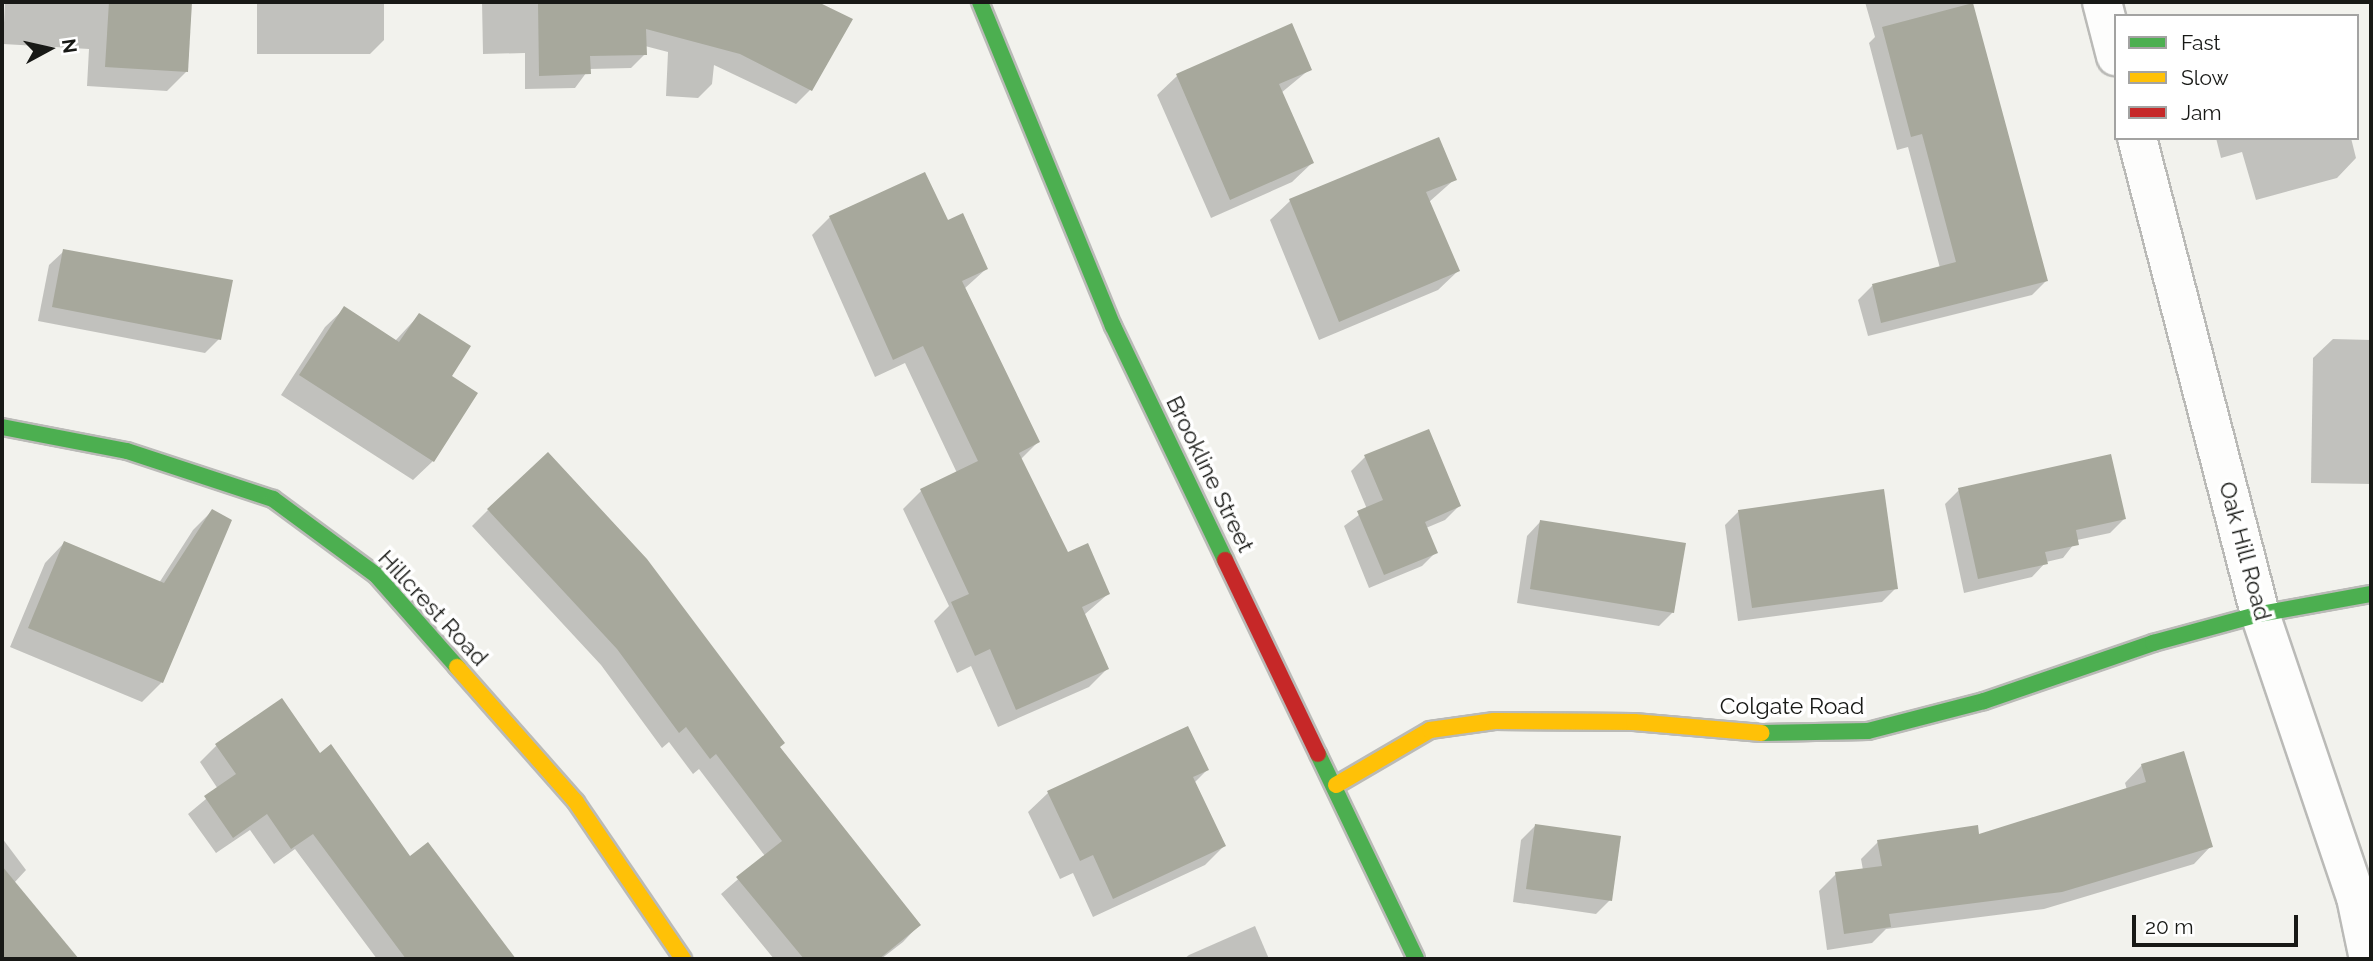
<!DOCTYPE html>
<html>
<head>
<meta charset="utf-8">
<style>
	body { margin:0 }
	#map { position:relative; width:2373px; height:961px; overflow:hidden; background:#f2f2ed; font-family:Raleway,sans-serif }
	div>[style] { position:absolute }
	.shadow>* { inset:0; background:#0003 }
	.building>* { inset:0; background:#a7a89c }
	.roads { filter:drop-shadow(2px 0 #babab7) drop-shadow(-2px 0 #babab7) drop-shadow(0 2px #babab7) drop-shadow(0 -2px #babab7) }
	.street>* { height:38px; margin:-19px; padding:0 19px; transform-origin:19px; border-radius:19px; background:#fdfdfc }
	.fast>* { height:16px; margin:-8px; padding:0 8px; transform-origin:8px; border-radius:8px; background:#4caf50 }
	.slow>* { height:16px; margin:-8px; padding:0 8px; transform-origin:8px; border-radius:8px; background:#ffc107 }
	.jam>* { height:16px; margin:-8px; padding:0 8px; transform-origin:8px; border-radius:8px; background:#c62828 }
	span { translate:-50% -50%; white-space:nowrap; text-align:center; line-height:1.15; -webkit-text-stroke:7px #fff; paint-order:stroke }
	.street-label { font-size:23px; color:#181916 }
	.frame { position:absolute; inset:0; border:4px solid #181916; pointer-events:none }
	.legend { position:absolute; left:2114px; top:14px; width:245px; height:126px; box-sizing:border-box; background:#fff; border:2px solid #a3a3a2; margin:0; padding:9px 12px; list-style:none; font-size:21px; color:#181916 }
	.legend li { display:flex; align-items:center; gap:14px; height:35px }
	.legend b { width:35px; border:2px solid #a3a3a2 }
	.north { position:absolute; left:14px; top:14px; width:70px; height:70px; -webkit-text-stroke:5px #fff; paint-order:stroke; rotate:82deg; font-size:19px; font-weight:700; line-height:28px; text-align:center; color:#181916 }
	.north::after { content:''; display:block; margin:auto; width:24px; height:32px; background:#181916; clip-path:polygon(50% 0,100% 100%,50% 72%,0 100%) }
	.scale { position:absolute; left:2132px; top:915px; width:166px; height:32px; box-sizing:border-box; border:4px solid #181916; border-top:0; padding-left:9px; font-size:21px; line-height:24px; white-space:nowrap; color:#181916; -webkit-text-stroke:5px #fff; paint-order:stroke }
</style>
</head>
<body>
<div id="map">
	<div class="shadow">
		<div style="clip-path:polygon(5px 2px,190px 2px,186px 72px,167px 91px,87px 86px,89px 49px,3px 44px)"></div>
		<div style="clip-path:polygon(257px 2px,384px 2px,384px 40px,370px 54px,257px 54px)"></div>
		<div style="clip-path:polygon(482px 2px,814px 2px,851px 20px,810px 90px,796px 104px,714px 65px,712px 84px,698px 98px,666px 96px,668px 52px,645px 46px,645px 54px,631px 68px,589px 69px,575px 88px,525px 89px,525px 53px,483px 54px)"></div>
		<div style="clip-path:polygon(1865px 2px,1971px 2px,2046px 281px,2032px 295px,1868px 336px,1858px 300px,1872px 286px,1940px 268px,1908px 147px,1897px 150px,1869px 43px,1875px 37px)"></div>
		<div style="clip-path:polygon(1291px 25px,1310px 69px,1281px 93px,1312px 163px,1292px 182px,1211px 218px,1157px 95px,1177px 76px)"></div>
		<div style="clip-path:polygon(2216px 138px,2351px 138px,2356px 158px,2337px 178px,2256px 200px,2242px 152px,2221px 158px)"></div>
		<div style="clip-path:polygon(1438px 140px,1455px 179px,1429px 202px,1458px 271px,1438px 290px,1319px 340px,1270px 220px,1290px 201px)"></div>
		<div style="clip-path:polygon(830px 217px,947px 223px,986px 269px,964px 289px,1038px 442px,1021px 459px,1067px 554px,1108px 594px,1084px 615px,1107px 669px,1089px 687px,998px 727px,971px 666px,957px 673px,934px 621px,949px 606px,903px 509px,921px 491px,957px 473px,905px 363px,875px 377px,812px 235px)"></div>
		<div style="clip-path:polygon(64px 251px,219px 339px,205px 353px,38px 321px,49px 265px)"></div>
		<div style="clip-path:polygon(345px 308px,395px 341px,419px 315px,449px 376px,433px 461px,413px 480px,281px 395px,325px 327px)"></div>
		<div style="clip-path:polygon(2333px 339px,2371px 340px,2371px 484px,2311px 483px,2313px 358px)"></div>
		<div style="clip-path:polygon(1365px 457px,1459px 506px,1445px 520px,1426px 528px,1436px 552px,1422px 566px,1369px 588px,1344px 526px,1367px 509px,1351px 471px)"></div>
		<div style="clip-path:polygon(1959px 490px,2124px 519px,2110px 533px,2077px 540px,2063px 558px,2046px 562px,2032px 577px,1964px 593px,1945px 504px)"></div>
		<div style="clip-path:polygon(488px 510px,778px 747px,919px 925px,903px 942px,881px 959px,774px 959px,721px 894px,765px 856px,699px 769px,693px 774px,669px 742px,662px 748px,601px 665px,472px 526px)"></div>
		<div style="clip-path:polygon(212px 511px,162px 682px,142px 702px,10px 647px,45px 563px,64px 543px,159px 583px,193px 530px)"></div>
		<div style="clip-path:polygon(1739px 511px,1896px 588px,1882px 602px,1738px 621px,1725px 525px)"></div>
		<div style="clip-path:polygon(1541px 521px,1673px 612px,1659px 626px,1517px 603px,1527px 536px)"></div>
		<div style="clip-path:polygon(1187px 728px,1207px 770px,1194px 783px,1224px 846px,1205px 865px,1093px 917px,1073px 873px,1060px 879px,1028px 812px,1048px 793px)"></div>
		<div style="clip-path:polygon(216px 746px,319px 755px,409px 858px,513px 957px,377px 959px,295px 849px,274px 864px,250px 830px,216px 853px,188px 814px,218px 789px,200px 762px)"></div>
		<div style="clip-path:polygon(2142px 765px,2211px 846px,2194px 864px,2044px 909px,1886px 929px,1872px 943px,1827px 950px,1819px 891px,1836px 874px,1863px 870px,1861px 859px,1878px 842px,1977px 836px,2127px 790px,2125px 783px)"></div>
		<div style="clip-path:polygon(1535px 826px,1610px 900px,1596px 914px,1513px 902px,1521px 840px)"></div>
		<div style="clip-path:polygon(2px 838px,26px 870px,14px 883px,77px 959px,2px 959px)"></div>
		<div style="clip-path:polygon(1255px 926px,1269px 959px,1184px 959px,1189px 955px)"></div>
	</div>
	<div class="building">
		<div style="clip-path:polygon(109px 2px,192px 2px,188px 72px,105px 67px)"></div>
		<div style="clip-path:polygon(538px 2px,818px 2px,853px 19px,812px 91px,740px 54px,646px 29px,647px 55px,590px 56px,591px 74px,539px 76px)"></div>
		<div style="clip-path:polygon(1973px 3px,2048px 281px,1881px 323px,1872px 284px,1956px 262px,1922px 134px,1911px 137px,1882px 27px)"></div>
		<div style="clip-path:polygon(1292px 23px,1312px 70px,1279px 84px,1314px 163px,1230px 200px,1176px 74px)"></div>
		<div style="clip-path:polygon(1439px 137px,1457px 180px,1426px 192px,1460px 271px,1339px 322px,1289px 199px)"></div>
		<div style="clip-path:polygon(925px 172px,948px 220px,963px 213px,988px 269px,962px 281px,1040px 442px,1019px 453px,1068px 552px,1088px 543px,1110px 594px,1082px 607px,1109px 669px,1016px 710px,990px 649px,975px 656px,951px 602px,969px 594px,920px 489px,978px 461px,923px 346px,893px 360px,829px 216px)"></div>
		<div style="clip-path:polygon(63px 249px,233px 280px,221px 340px,52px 307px)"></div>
		<div style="clip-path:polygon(344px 306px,399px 342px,419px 313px,471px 346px,452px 376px,478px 393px,434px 462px,299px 375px)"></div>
		<div style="clip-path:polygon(1429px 429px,1461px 506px,1425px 522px,1438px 553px,1384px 575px,1357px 511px,1383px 500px,1364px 455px)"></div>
		<div style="clip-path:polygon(548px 452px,647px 559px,785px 743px,780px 747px,921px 925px,879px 959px,804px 959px,736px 877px,782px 841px,716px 754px,710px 759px,686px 727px,679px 733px,617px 649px,487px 509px)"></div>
		<div style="clip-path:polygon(2111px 454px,2126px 519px,2076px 530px,2079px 545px,2045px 552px,2048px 564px,1978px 579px,1958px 488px)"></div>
		<div style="clip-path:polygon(1884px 489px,1898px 589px,1752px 608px,1738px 510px)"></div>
		<div style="clip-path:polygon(212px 509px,232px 520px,163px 683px,28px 628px,64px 541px,164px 583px)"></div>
		<div style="clip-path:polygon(1540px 520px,1686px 543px,1674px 613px,1530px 589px)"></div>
		<div style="clip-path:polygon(282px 698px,320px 753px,331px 744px,410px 856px,428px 842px,516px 959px,406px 959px,313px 834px,291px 849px,267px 814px,233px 838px,204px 796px,236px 774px,215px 744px)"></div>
		<div style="clip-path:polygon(1188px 726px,1209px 770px,1193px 777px,1226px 846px,1113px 899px,1093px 855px,1080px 861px,1047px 791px)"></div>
		<div style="clip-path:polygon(2184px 751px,2213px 847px,2062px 892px,1889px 914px,1891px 927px,1844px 934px,1835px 872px,1882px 866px,1877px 840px,1978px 825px,1979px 834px,2146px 782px,2141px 764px)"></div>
		<div style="clip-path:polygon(1535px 824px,1621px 836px,1612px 901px,1526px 889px)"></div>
		<div style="clip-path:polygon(2px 866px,79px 959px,2px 959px)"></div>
	</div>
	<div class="roads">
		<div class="street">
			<div style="left:2102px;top:2px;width:56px;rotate:75.5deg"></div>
			<div style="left:2137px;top:138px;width:492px;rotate:75.5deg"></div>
			<div style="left:2260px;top:614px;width:299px;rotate:71.3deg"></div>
			<div style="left:2356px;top:897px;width:63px;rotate:78.2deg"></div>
		</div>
		<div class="fast">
			<div style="left:980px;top:2px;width:350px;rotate:67.7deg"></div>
			<div style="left:1113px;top:326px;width:259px;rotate:64.4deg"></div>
			<div style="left:2px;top:427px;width:127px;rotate:10.9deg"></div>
			<div style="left:127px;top:451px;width:154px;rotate:18.2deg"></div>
			<div style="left:273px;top:499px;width:128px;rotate:36.4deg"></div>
			<div style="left:376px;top:575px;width:123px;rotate:48.6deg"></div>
			<div style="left:1762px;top:733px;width:106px;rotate:-1.1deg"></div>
			<div style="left:1868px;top:731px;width:120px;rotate:-14.5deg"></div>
			<div style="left:1984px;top:701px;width:179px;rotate:-18.9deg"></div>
			<div style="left:2153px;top:643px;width:111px;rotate:-15.2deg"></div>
			<div style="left:2260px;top:614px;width:113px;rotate:-10.2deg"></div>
			<div style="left:1318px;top:754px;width:227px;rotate:64.4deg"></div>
		</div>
		<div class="slow">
			<div style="left:457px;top:667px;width:180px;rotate:48.6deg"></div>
			<div style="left:576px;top:802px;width:190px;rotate:55.7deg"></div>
			<div style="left:1336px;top:785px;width:109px;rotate:-30.3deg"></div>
			<div style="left:1430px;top:730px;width:65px;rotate:-8deg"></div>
			<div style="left:1494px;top:721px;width:140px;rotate:0.4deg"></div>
			<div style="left:1634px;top:722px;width:128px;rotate:4.9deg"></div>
		</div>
		<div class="jam">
			<div style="left:1225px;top:560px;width:215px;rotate:64.4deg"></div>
		</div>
	</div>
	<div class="street-label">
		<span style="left:1210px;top:474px;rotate:64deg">Brookline Street</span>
		<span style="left:2245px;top:551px;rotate:75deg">Oak Hill Road</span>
		<span style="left:433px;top:608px;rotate:47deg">Hillcrest Road</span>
		<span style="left:1792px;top:706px">Colgate Road</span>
	</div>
	<div class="frame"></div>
	<ul class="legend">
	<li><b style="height:9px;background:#4caf50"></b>Fast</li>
	<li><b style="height:9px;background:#ffc107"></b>Slow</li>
	<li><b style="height:9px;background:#c62828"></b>Jam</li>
	</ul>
	<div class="north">N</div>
	<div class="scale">20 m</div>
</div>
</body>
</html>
